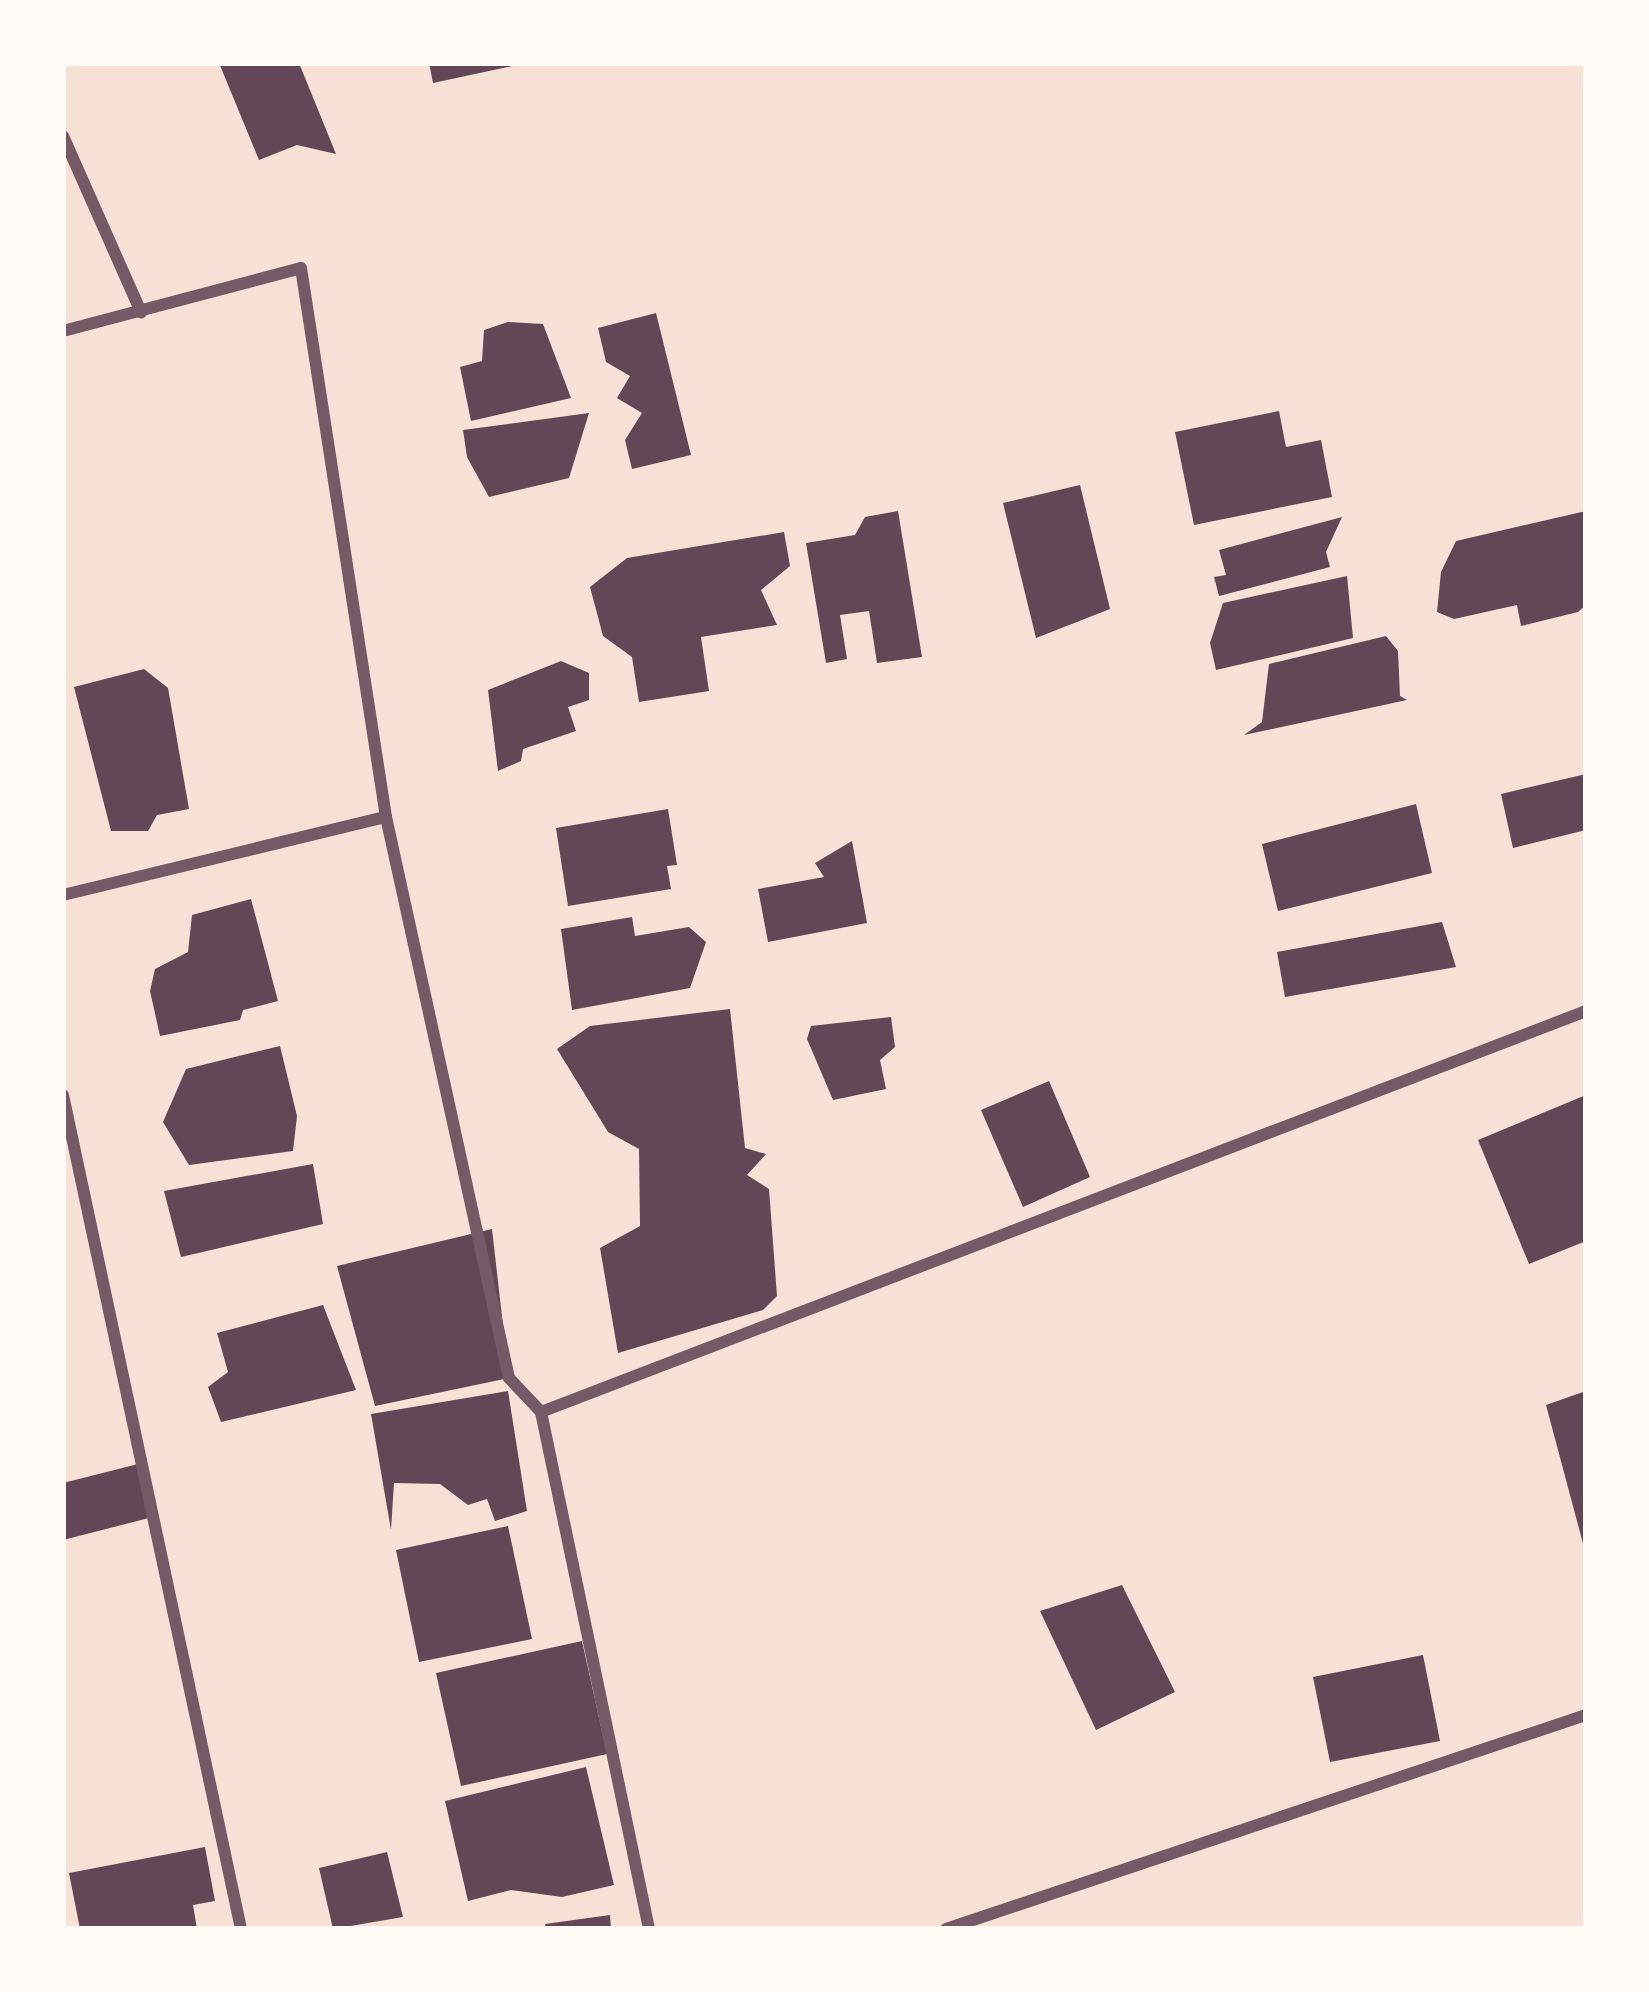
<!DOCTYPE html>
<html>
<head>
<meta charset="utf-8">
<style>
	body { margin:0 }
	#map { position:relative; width:1649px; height:1992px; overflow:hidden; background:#f7e1d7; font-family:"Sofia Sans Condensed",sans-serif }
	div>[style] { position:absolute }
	.building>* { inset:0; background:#644757 }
	.minor>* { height:12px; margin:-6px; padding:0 6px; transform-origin:6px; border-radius:6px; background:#755966 }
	span { translate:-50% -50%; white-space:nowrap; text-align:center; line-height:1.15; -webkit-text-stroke:9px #fffaf5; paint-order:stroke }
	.frame { position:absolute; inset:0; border:66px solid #fffaf5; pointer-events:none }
</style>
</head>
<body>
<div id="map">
	<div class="building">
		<div style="clip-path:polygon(219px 63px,299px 63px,336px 154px,297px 145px,259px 160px)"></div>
		<div style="clip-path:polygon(429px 63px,517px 63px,517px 65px,433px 83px)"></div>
		<div style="clip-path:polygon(656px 313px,691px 455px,632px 469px,625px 440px,642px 413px,617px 398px,630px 376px,606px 362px,598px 328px)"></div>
		<div style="clip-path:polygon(508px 322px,543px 324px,571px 398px,471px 421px,460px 367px,482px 361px,484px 330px)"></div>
		<div style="clip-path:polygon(1279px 411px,1286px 447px,1321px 440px,1332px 497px,1194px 525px,1175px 432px)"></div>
		<div style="clip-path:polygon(589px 413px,569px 478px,489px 497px,467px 457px,463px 430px)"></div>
		<div style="clip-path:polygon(1080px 485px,1110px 609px,1036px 638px,1003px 503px)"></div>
		<div style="clip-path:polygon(898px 511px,922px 657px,877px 663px,869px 611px,840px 615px,847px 659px,826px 663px,806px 543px,855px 535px,865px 517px)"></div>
		<div style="clip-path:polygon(1586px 511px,1586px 605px,1578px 612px,1521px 626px,1517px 605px,1454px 619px,1437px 612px,1441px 572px,1456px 541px)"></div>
		<div style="clip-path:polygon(1342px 517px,1326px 552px,1330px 567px,1219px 596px,1214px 577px,1226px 575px,1219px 550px)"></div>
		<div style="clip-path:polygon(784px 532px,790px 566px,761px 590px,777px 625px,701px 637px,709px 691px,639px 702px,632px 657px,603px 636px,590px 587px,627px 558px)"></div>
		<div style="clip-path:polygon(1347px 576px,1353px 638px,1216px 670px,1210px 643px,1223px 603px)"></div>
		<div style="clip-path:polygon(1386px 636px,1398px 651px,1400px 696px,1407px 700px,1244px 735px,1262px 722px,1269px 664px)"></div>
		<div style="clip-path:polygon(561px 661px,589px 673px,589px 700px,568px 707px,576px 731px,523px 749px,521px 761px,498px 771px,488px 690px)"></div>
		<div style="clip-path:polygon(144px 669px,168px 688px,189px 809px,157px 815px,148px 831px,111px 831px,74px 687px)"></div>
		<div style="clip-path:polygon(1586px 774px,1586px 830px,1513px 848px,1501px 794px)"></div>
		<div style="clip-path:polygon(1416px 804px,1432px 873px,1278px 911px,1262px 844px)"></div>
		<div style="clip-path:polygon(668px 809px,677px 865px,667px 866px,671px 889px,568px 906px,556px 828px)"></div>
		<div style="clip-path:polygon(852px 841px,867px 923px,768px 942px,758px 889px,824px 877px,815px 863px)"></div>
		<div style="clip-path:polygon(251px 899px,278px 1001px,243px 1010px,240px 1020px,160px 1036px,150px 991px,155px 969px,188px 952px,192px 915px)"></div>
		<div style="clip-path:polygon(632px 917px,635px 936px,689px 927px,706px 942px,690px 988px,572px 1010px,561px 929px)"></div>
		<div style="clip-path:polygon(1442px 922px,1456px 967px,1285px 997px,1277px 952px)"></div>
		<div style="clip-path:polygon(730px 1009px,745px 1148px,766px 1154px,747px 1175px,769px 1189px,777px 1296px,763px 1310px,618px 1353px,600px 1248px,640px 1226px,639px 1149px,608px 1132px,557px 1049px,590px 1026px)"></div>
		<div style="clip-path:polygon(891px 1017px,895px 1047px,880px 1060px,886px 1089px,833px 1100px,807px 1039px,811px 1026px)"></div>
		<div style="clip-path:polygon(280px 1046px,297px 1116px,293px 1151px,189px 1165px,163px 1122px,186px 1069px)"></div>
		<div style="clip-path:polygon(1049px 1081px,1090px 1177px,1023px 1207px,981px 1110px)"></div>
		<div style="clip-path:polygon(1586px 1095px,1586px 1241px,1529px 1264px,1478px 1140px)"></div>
		<div style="clip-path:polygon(313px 1164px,323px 1224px,181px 1257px,164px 1191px)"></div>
		<div style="clip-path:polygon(492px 1229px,509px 1378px,375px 1406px,337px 1266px)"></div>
		<div style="clip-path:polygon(323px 1305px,356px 1390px,221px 1422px,208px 1387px,228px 1372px,217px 1333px)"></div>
		<div style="clip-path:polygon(508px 1391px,527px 1511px,495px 1521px,487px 1499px,468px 1505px,440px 1484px,394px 1483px,391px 1530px,371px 1414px)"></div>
		<div style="clip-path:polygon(1586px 1391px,1586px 1551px,1585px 1551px,1546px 1405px)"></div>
		<div style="clip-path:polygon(142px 1463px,153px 1517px,63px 1540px,63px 1483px)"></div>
		<div style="clip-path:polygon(508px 1526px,532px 1639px,419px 1662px,396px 1550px)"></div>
		<div style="clip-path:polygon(1122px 1585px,1175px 1692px,1096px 1730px,1040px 1611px)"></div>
		<div style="clip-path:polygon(582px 1641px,607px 1754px,461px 1786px,436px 1673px)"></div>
		<div style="clip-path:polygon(1423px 1655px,1440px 1741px,1330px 1762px,1313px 1677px)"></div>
		<div style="clip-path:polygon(586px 1767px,614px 1885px,562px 1897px,511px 1890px,468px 1901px,445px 1801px)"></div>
		<div style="clip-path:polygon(205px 1847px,215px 1901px,193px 1905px,197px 1929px,80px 1929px,69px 1873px)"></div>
		<div style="clip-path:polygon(387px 1852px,403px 1917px,333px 1929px,319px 1868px)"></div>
		<div style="clip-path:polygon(610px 1915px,611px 1929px,546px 1929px,545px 1924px)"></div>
	</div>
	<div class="minor">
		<div style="left:63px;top:136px;width:193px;rotate:66.1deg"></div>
		<div style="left:63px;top:331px;width:246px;rotate:-14.8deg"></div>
		<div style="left:301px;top:268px;width:556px;rotate:81.2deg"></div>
		<div style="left:386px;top:817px;width:574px;rotate:77.63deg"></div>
		<div style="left:509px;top:1378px;width:47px;rotate:46.7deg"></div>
		<div style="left:541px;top:1412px;width:1119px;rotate:-20.99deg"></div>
		<div style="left:63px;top:895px;width:332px;rotate:-13.6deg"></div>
		<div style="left:63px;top:1095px;width:853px;rotate:77.95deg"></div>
		<div style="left:541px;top:1412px;width:528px;rotate:78.2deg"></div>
		<div style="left:946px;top:1929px;width:675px;rotate:-18.49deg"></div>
	</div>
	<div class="frame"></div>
</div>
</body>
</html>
